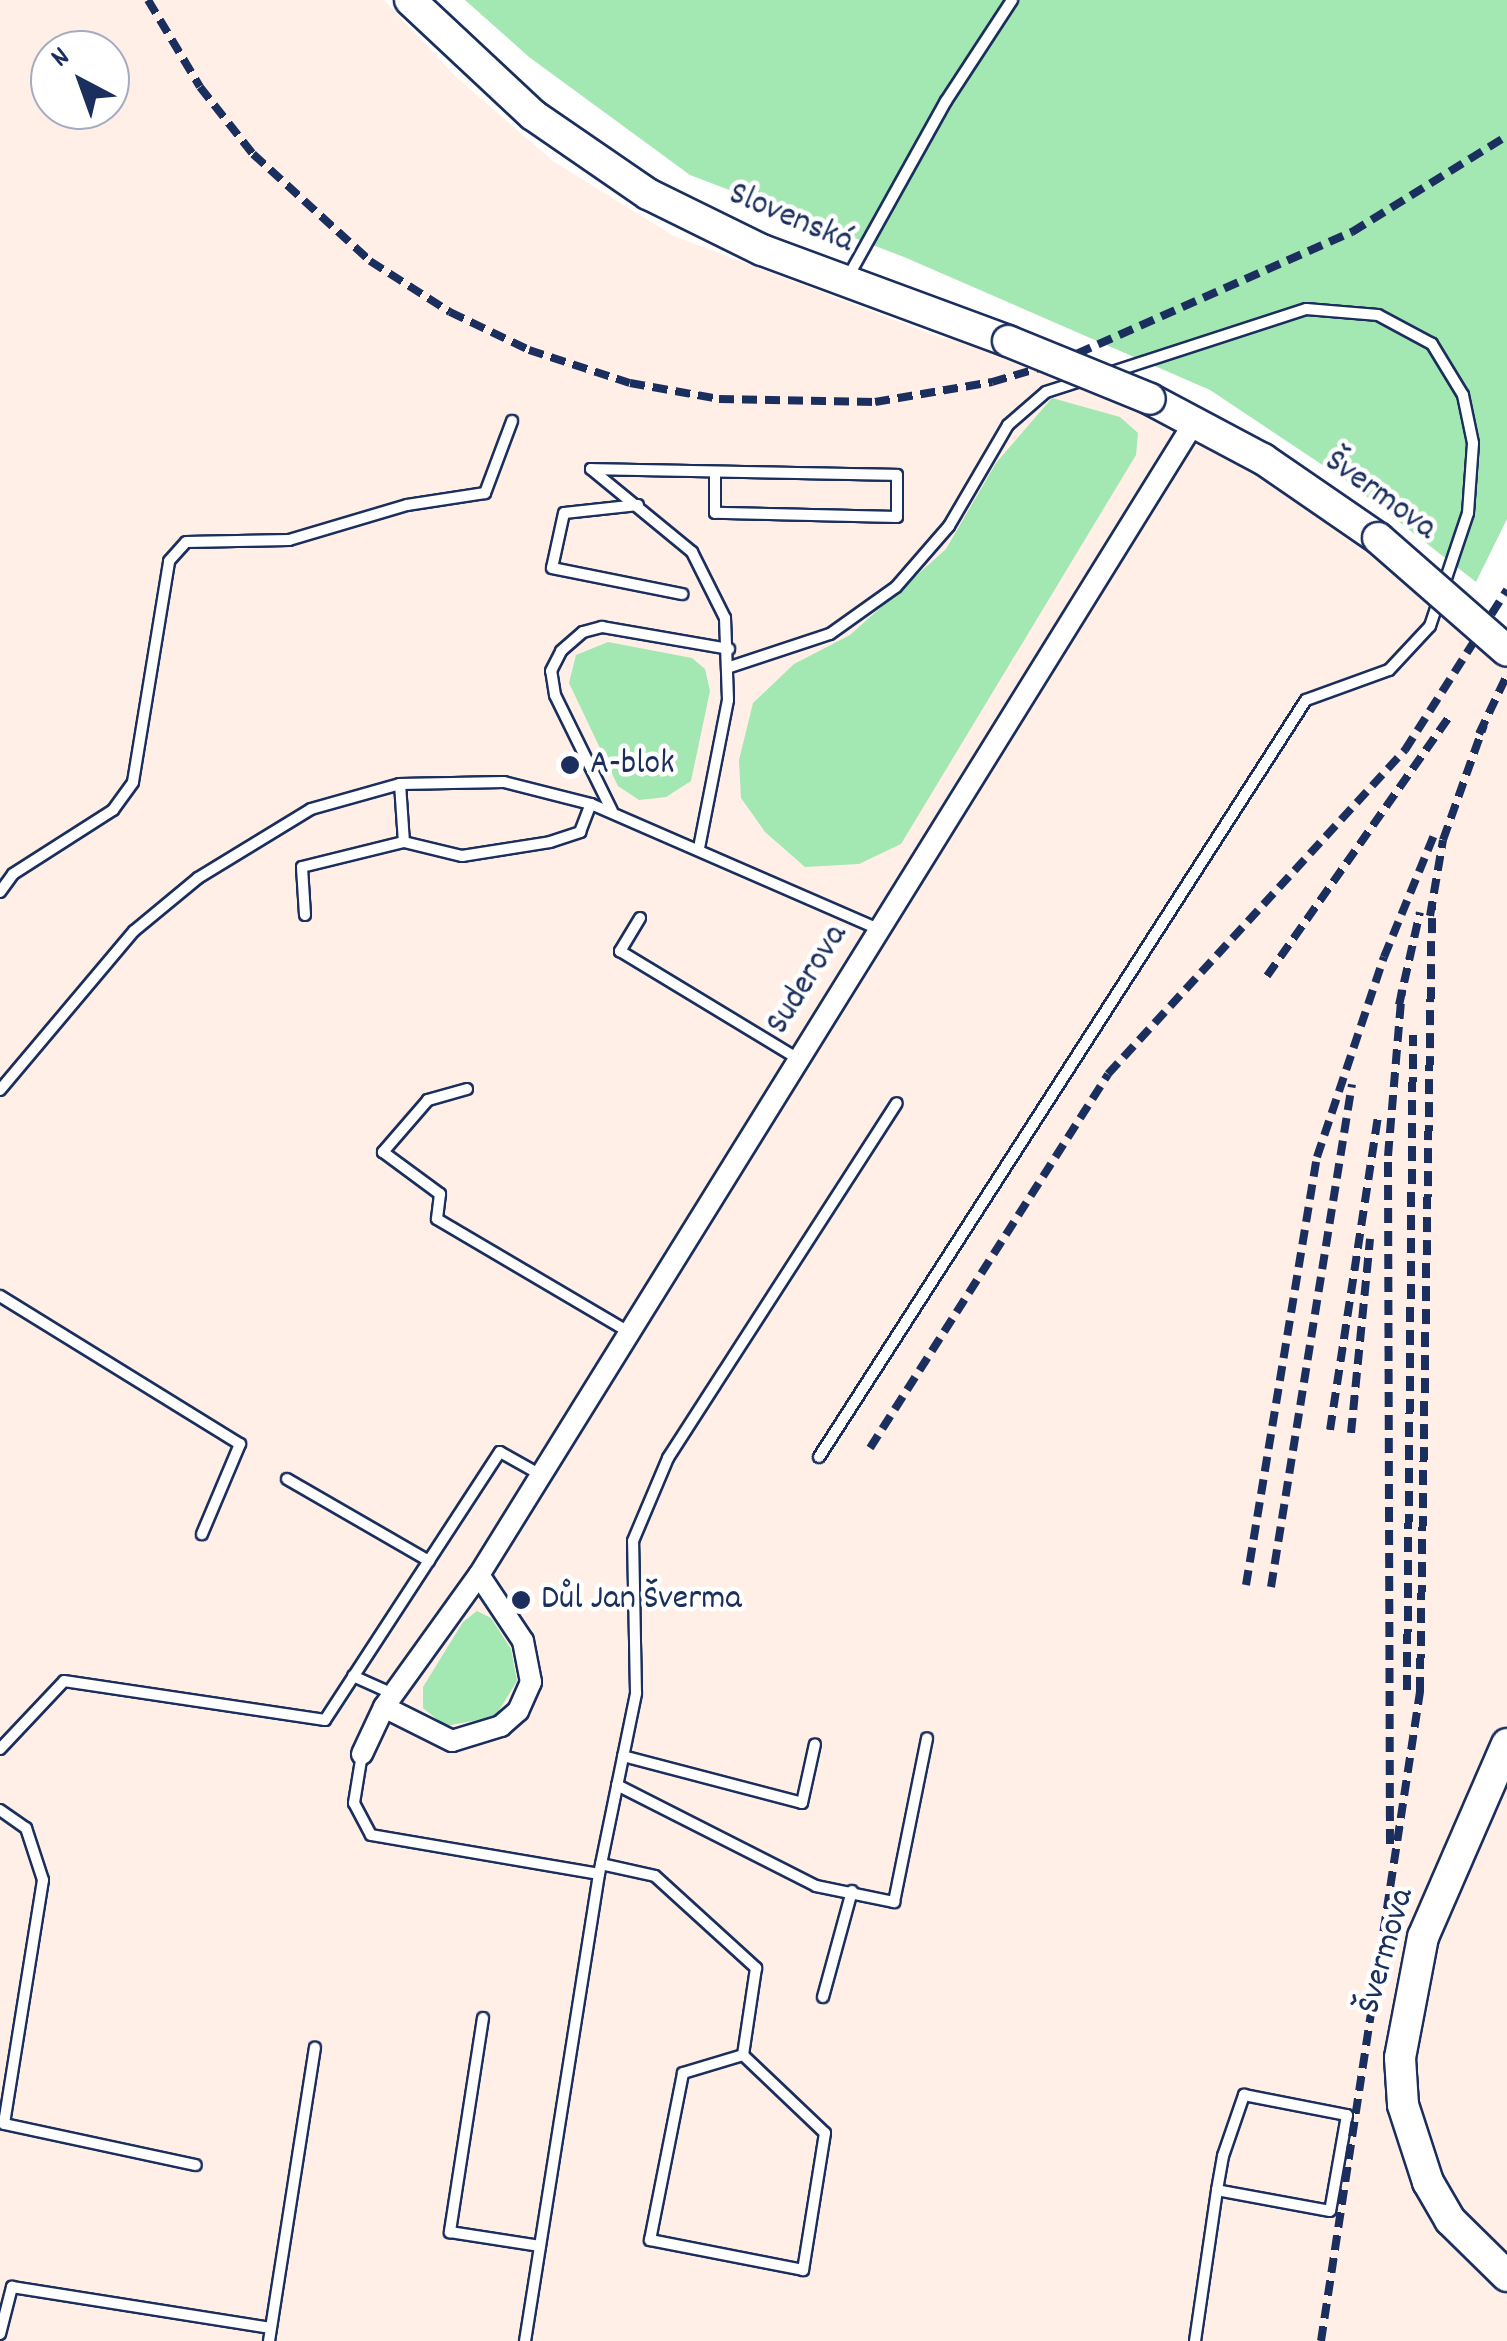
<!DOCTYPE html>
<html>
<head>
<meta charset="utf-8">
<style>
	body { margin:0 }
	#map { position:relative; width:1507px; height:2341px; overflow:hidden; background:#fff; font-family:Dekko,sans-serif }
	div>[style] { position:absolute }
	.built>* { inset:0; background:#ffefe7 }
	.green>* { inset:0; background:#a3e7b2 }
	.roads { filter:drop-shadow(2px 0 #1b2f5e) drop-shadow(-2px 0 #1b2f5e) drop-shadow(0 2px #1b2f5e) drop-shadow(0 -2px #1b2f5e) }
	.lane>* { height:10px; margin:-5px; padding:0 5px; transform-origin:5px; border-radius:5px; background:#fff }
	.street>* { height:20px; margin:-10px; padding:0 10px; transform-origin:10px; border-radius:10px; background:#fff }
	.secondary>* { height:30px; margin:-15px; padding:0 15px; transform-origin:15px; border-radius:15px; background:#fff }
	.rail>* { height:8px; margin-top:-4px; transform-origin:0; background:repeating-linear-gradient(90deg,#1b2f5e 0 15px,transparent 0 23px) }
	.bridges { filter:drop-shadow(2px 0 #1b2f5e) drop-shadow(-2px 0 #1b2f5e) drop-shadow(0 2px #1b2f5e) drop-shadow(0 -2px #1b2f5e) }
	.secondary-bridge>* { height:30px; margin:-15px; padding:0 15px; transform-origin:15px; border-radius:15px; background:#fff }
	.dots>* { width:28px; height:28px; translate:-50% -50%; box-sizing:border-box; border:5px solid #fff; border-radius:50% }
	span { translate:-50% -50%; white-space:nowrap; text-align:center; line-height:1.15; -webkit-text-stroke:9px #fff; paint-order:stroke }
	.street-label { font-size:35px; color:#1b2f5e }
	.poi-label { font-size:35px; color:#1b2f5e }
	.left { translate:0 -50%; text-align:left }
	.north { position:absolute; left:30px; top:30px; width:100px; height:100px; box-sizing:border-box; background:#fff; border:2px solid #a4acbf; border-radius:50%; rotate:319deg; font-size:28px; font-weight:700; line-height:40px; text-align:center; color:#1b2f5e }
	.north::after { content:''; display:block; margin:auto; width:35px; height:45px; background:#1b2f5e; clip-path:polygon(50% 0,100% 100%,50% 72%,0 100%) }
</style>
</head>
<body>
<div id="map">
	<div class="built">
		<div style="clip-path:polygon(evenodd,0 0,384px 0,456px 77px,553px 161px,672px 235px,942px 338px,1008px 341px,1195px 421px,1507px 651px,1507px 2341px,0 2341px,0 0,50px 50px,110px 50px,110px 110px,50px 110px,50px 50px)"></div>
	</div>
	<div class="green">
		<div style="clip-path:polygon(465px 0,1507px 0,1507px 519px,1476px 582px,1348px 482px,1210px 390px,904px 257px,690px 175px,529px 57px)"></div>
		<div style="clip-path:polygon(1052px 398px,1120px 417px,1138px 433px,1136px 455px,901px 844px,859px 864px,805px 867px,765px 832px,741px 798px,739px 760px,753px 703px,794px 664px,850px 635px,946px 549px,996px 463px)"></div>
		<div style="clip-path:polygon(608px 642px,692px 658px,705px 669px,710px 691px,691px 781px,666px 797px,639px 800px,618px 786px,569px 683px,576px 655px)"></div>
		<div style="clip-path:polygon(477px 1611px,491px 1618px,511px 1649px,517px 1681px,495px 1717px,445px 1726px,423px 1708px,423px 1687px,463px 1622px)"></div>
	</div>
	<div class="roads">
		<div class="lane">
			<div style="left:848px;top:277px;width:201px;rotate:-60.9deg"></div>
			<div style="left:946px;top:101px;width:121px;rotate:-56.8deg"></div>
			<div style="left:591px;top:469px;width:306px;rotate:1.1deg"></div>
			<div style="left:897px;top:475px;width:42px;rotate:90deg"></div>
			<div style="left:897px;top:517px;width:182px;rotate:-178.7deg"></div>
			<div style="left:715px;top:513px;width:40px;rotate:-90deg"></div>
			<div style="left:591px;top:469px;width:131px;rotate:39.4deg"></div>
			<div style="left:692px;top:552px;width:74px;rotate:63.4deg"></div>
			<div style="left:725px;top:618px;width:82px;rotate:87.9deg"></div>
			<div style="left:728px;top:700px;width:151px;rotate:101.1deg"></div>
			<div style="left:638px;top:505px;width:74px;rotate:173.8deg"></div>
			<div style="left:564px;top:513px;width:56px;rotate:102.3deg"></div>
			<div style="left:552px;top:568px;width:133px;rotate:11.3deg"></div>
			<div style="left:730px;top:667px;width:105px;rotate:-18.3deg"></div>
			<div style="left:830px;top:634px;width:81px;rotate:-35.5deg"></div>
			<div style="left:896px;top:587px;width:81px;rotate:-49deg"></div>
			<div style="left:949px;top:526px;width:117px;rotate:-59.7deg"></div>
			<div style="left:1008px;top:425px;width:50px;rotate:-41deg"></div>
			<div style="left:1046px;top:392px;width:40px;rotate:-18deg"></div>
			<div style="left:400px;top:784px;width:58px;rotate:86.1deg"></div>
			<div style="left:612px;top:811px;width:129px;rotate:-116.2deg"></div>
			<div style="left:555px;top:695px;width:24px;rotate:-99deg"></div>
			<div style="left:551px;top:671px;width:22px;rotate:-63deg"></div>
			<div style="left:561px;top:651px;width:29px;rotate:-41deg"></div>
			<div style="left:583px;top:632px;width:20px;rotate:-15deg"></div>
			<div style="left:602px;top:627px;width:129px;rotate:9.8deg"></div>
			<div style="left:0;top:892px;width:22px;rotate:-54deg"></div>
			<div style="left:13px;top:874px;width:119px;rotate:-32.6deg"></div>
			<div style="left:113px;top:810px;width:34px;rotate:-54deg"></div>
			<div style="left:133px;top:782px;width:224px;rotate:-80.7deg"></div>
			<div style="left:169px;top:561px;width:25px;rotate:-48deg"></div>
			<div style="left:186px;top:542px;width:103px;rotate:-1.1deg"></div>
			<div style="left:289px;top:540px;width:123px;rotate:-16.5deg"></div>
			<div style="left:407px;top:505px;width:79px;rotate:-8.7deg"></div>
			<div style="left:485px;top:493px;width:77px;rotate:-69.4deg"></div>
			<div style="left:305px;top:915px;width:48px;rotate:-93.6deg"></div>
			<div style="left:302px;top:867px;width:105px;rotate:-13.8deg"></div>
			<div style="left:404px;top:842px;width:60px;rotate:13.6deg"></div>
			<div style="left:462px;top:856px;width:89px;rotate:-9deg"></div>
			<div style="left:550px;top:842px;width:32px;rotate:-18deg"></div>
			<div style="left:580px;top:832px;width:30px;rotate:-69deg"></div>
			<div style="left:640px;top:918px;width:39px;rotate:121deg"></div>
			<div style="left:620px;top:951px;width:208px;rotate:31.2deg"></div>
			<div style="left:467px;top:1089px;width:41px;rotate:164.2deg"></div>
			<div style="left:428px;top:1100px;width:69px;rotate:130.9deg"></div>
			<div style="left:383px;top:1152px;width:71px;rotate:36.4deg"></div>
			<div style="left:440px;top:1194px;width:25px;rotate:97deg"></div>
			<div style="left:437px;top:1219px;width:223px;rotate:30.5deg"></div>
			<div style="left:0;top:1090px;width:208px;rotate:-49.9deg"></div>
			<div style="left:134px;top:931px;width:83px;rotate:-39.6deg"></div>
			<div style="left:198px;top:878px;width:132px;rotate:-31.4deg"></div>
			<div style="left:311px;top:809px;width:92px;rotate:-15.7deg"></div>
			<div style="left:400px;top:784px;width:104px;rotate:-1.1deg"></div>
			<div style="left:504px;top:782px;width:90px;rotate:14.2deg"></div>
			<div style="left:591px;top:804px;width:313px;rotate:23.5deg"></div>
			<div style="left:0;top:1296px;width:282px;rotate:31.7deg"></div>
			<div style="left:240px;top:1444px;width:98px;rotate:112.9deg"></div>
			<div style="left:819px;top:1457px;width:900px;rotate:-57.25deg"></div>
			<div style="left:1306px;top:700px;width:88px;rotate:-19.9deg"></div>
			<div style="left:1389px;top:670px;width:60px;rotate:-47deg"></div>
			<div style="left:1430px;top:626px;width:119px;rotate:-71.4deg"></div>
			<div style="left:1468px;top:513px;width:70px;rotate:-85.9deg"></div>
			<div style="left:1473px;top:443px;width:49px;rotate:-101.8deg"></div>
			<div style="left:1463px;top:395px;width:60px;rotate:-121.3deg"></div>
			<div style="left:1432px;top:344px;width:61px;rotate:-151.8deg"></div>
			<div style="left:1378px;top:315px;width:72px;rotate:-175.2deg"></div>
			<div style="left:1306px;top:309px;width:210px;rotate:162deg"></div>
			<div style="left:287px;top:1479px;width:164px;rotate:30deg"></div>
			<div style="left:353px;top:1676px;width:44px;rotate:24.2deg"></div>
			<div style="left:0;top:1749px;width:93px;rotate:-46.7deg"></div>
			<div style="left:64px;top:1681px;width:264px;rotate:8.5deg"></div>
			<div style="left:325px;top:1720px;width:320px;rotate:-56.9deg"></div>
			<div style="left:500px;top:1452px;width:47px;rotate:29.3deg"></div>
			<div style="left:362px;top:1754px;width:50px;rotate:99.3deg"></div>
			<div style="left:354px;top:1803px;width:36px;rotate:62deg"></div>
			<div style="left:371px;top:1835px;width:231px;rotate:9.7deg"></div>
			<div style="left:599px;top:1874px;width:473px;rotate:99deg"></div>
			<div style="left:623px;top:1756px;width:185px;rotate:14.7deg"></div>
			<div style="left:802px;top:1803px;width:60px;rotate:-77.6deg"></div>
			<div style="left:617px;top:1785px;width:223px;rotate:26.9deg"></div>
			<div style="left:816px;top:1886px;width:80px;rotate:11.6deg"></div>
			<div style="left:894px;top:1902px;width:167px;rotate:-78.6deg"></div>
			<div style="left:0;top:1810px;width:32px;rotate:35deg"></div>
			<div style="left:26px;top:1828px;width:55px;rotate:71.9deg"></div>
			<div style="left:43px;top:1880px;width:247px;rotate:99.1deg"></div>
			<div style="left:4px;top:2124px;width:196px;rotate:12.1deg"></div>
			<div style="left:601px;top:1864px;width:55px;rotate:12.5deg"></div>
			<div style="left:655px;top:1876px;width:137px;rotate:42.3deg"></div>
			<div style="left:756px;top:1968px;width:88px;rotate:98.5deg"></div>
			<div style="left:743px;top:2055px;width:113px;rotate:43.6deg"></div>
			<div style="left:825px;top:2133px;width:139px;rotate:99.1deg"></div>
			<div style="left:803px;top:2270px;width:156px;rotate:-168.9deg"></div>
			<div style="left:650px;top:2240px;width:170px;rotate:-78.8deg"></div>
			<div style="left:683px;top:2073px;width:63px;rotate:-16.7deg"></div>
			<div style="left:599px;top:1874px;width:185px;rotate:-78.4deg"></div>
			<div style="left:636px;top:1693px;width:152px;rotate:-91.1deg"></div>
			<div style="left:633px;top:1541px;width:90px;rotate:-67.1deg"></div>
			<div style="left:668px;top:1458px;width:422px;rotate:-57.2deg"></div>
			<div style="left:823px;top:1997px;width:110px;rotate:-74.7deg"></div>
			<div style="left:483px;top:2018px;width:217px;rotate:98.8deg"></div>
			<div style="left:450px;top:2232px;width:91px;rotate:8.8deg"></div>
			<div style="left:0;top:2334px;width:49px;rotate:-75.7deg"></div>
			<div style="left:12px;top:2287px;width:262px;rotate:9deg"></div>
			<div style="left:269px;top:2341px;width:297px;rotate:-81.1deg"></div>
			<div style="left:1195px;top:2341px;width:153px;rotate:-81.7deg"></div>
			<div style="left:1217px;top:2190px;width:35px;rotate:-80deg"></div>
			<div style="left:1223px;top:2156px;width:65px;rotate:-71deg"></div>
			<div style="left:1244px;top:2095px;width:105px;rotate:11deg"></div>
			<div style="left:1347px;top:2115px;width:97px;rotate:100deg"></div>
			<div style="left:1330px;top:2211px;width:115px;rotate:-169.5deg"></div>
		</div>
		<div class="street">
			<div style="left:479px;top:1575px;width:79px;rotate:56.3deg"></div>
			<div style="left:523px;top:1641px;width:42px;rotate:79deg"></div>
			<div style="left:531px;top:1682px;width:32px;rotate:114deg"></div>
			<div style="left:518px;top:1711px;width:23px;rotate:139deg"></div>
			<div style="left:501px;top:1726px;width:51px;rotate:163deg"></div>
			<div style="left:452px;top:1741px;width:76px;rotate:-153.4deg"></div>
			<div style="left:384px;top:1707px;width:163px;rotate:-54.3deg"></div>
			<div style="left:479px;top:1575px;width:1358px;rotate:-58.18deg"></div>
			<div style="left:362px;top:1754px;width:52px;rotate:-64.9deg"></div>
		</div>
		<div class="secondary">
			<div style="left:410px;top:0;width:168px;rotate:43.1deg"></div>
			<div style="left:533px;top:115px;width:140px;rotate:34.5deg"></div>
			<div style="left:648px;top:194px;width:127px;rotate:26.2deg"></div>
			<div style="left:762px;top:250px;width:262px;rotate:20.3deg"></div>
			<div style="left:1150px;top:399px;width:128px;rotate:28deg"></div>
			<div style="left:1263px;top:459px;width:140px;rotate:34.5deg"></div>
			<div style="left:1507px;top:1744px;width:210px;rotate:113.5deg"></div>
			<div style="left:1423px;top:1937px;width:123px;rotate:100.8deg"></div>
			<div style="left:1400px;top:2058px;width:47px;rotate:86.3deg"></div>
			<div style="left:1403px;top:2105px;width:81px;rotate:72deg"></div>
			<div style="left:1428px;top:2182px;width:44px;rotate:59.9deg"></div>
			<div style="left:1450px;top:2220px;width:80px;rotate:44.5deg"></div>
		</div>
	</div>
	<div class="rail">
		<div style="left:148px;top:0;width:101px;rotate:59.1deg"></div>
		<div style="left:200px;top:87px;width:85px;rotate:51.7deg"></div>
		<div style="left:253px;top:154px;width:159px;rotate:42.4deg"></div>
		<div style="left:370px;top:261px;width:95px;rotate:32.5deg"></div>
		<div style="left:450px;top:312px;width:88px;rotate:25.7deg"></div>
		<div style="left:529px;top:350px;width:106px;rotate:18.1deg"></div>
		<div style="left:630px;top:383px;width:90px;rotate:10.2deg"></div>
		<div style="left:719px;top:399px;width:156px;rotate:1.1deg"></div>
		<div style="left:875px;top:402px;width:119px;rotate:-9.7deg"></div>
		<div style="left:992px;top:382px;width:67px;rotate:-16.5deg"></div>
		<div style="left:1056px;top:363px;width:324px;rotate:-23.9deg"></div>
		<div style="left:1352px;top:232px;width:182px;rotate:-31.8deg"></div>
		<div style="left:1479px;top:734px;width:65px;rotate:-64.6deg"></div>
		<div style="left:1430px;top:916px;width:77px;rotate:-80.3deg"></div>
		<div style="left:1443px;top:840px;width:122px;rotate:-70.4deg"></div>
		<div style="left:1267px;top:976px;width:317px;rotate:-54.9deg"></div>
		<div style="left:1399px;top:1005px;width:95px;rotate:-77.3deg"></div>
		<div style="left:1330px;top:1430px;width:316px;rotate:-81.3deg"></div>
		<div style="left:1351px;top:1433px;width:195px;rotate:-84.4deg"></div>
		<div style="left:870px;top:1448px;width:443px;rotate:-57.5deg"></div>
		<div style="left:1108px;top:1074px;width:440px;rotate:-47.5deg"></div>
		<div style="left:1405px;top:750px;width:190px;rotate:-57.5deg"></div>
		<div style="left:1246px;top:1585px;width:434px;rotate:-80.6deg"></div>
		<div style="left:1317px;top:1157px;width:211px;rotate:-71.5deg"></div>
		<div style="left:1384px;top:957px;width:137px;rotate:-67.7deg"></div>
		<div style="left:1271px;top:1587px;width:509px;rotate:-80.85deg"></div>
		<div style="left:1407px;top:1690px;width:655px;rotate:-89.48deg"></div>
		<div style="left:1390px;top:1844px;width:688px;rotate:-90.17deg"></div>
		<div style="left:1388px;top:1156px;width:167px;rotate:-85.2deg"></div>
		<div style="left:1321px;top:2341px;width:657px;rotate:-81.33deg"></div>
		<div style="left:1420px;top:1692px;width:789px;rotate:-89.13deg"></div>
	</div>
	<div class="bridges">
		<div class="secondary-bridge">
			<div style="left:1008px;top:341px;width:153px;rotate:22.2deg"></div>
			<div style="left:1378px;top:538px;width:171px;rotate:41.2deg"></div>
		</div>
	</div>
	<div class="dots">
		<div style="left:570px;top:765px;background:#1b2f5e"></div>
		<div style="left:521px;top:1600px;background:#1b2f5e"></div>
	</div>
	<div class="street-label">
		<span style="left:791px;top:219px;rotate:23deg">Slovenská</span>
		<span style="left:1380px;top:496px;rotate:36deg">Švermova</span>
		<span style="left:808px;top:980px;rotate:-58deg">Suderova</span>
		<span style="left:1387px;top:1951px;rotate:-74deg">Švermova</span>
	</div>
	<div class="poi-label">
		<span class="left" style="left:590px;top:765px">A-blok</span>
		<span class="left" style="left:541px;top:1600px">Důl Jan Šverma</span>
	</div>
	<div class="north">N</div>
</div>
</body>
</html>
